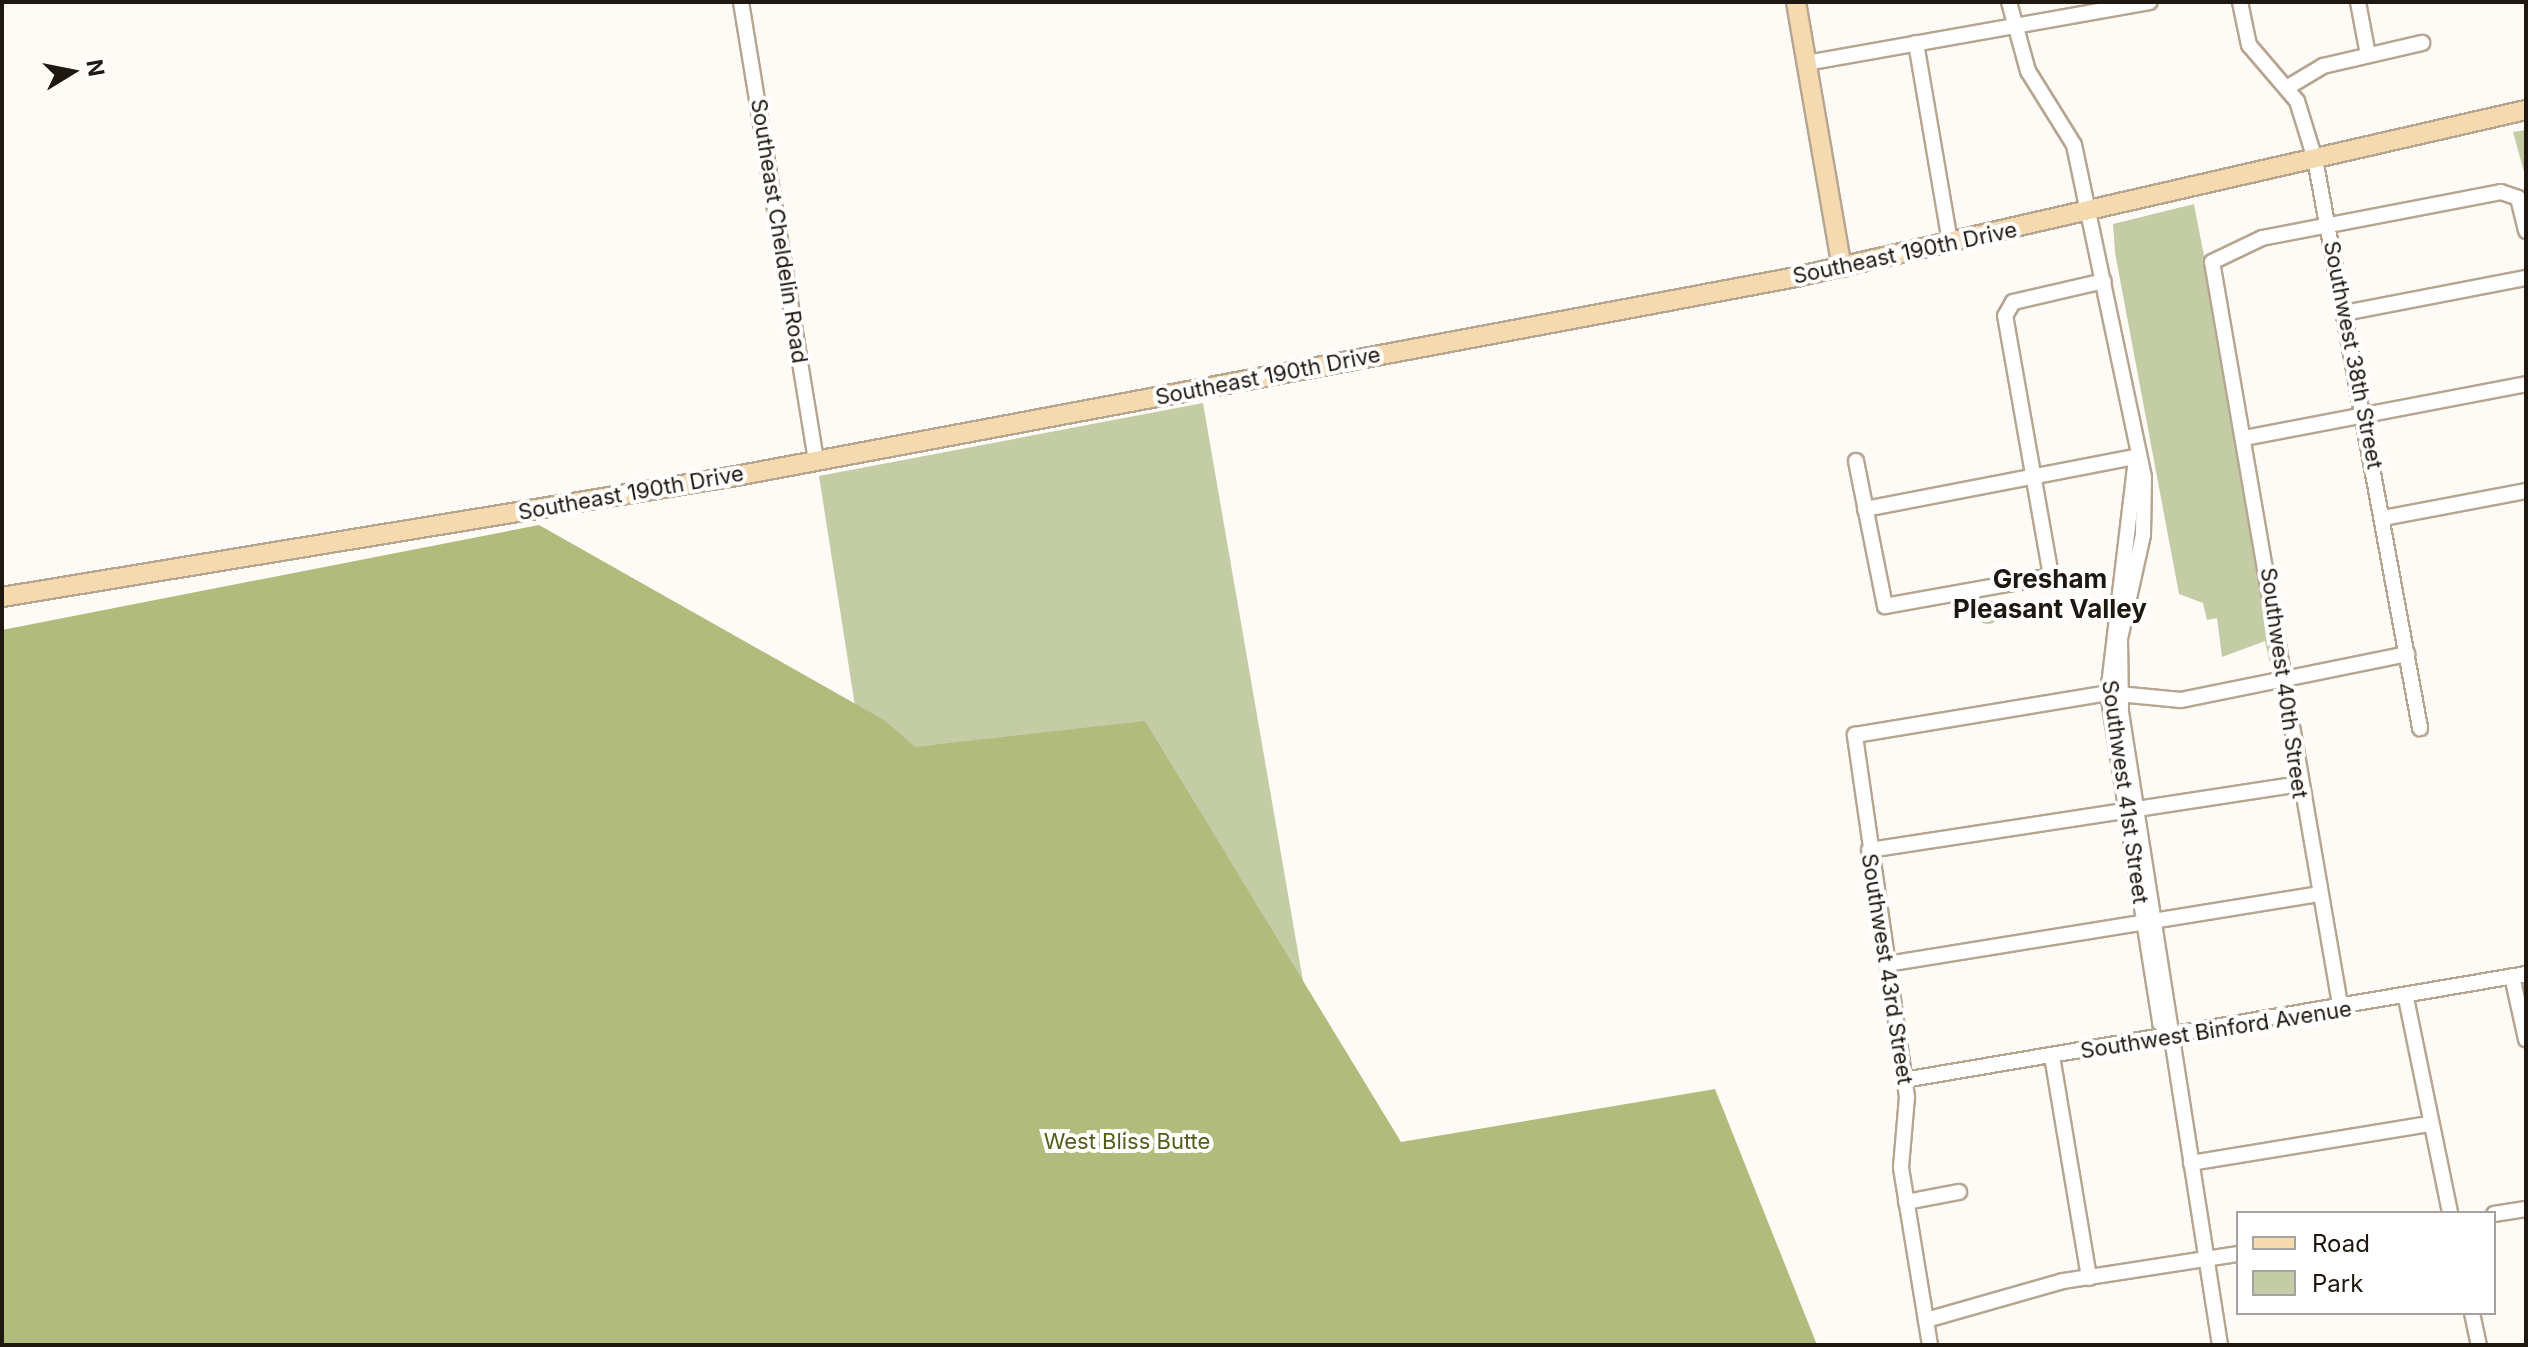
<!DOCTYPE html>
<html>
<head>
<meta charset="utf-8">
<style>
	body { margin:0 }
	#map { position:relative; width:2528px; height:1347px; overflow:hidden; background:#fefaf6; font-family:Inter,sans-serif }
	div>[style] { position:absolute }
	.green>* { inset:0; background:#c4cca5 }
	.round { border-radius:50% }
	.forest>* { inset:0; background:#b0bb7c }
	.roads { filter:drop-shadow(2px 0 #b5a591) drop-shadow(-2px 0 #b5a591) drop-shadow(0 2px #b5a591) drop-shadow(0 -2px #b5a591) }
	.minor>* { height:14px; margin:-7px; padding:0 7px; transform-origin:7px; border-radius:7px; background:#fff }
	.major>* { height:18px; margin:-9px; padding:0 9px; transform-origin:9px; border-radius:9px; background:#f6daaf }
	span { translate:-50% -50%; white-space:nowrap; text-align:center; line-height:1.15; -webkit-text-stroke:8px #fff; paint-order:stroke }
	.street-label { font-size:22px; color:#1e1811 }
	.park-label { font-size:22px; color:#545d18 }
	.quarter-label { font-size:26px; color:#1e1811; font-weight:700 }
	.frame { position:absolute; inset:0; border:4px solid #1e1811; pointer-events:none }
	.legend { position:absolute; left:2236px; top:1211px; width:260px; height:104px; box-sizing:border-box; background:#fff; border:2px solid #a5a3a0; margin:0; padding:10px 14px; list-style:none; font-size:24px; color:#1e1811 }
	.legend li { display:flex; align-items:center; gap:16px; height:40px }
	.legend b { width:40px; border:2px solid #a5a3a0 }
	.north { position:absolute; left:32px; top:32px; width:80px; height:80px; -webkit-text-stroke:6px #fff; paint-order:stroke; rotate:80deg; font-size:22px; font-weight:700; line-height:32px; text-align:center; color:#1e1811 }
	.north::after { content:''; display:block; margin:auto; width:28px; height:36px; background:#1e1811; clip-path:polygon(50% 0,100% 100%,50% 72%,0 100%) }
</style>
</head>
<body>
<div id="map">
	<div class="green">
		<div style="clip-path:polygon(2526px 130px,2526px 179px,2513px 132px)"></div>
		<div style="clip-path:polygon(2194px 204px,2283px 666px,2271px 668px,2265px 641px,2222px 657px,2217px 618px,2207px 620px,2203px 603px,2179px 594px,2115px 253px,2113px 224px)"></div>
		<div style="clip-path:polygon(1203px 403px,1335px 1166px,955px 1345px,819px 476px)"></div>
		<div class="round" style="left:1976px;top:600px;width:24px;height:24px"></div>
	</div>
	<div class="forest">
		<div style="clip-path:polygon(539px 525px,884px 720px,915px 747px,1145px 721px,1401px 1142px,1715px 1089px,1817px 1345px,2px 1345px,2px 630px)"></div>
	</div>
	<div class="roads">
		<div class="minor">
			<div style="left:741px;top:2px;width:464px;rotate:80.7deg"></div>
			<div style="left:2009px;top:2px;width:72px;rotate:74.6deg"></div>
			<div style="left:2028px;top:71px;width:87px;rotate:58.1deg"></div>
			<div style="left:2074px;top:145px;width:339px;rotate:78.1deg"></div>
			<div style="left:2144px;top:477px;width:58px;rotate:91deg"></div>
			<div style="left:2143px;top:535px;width:107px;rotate:102.5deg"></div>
			<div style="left:2120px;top:639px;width:73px;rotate:89.2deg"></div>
			<div style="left:2121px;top:712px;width:641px;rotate:81.11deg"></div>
			<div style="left:2240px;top:2px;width:44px;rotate:78.2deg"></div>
			<div style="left:2249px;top:45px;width:74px;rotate:49.4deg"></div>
			<div style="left:2297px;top:101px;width:61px;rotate:72.8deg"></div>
			<div style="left:2315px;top:159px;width:579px;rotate:79.54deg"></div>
			<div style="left:2358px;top:2px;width:54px;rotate:79.3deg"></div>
			<div style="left:1916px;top:43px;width:202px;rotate:80.3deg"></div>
			<div style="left:1807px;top:63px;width:348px;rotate:-10.1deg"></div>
			<div style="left:2288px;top:87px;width:41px;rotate:-31deg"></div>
			<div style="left:2323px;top:66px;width:102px;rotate:-13.1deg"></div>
			<div style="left:2344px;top:313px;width:185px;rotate:-10.9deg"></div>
			<div style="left:2244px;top:438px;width:287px;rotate:-10.8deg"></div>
			<div style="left:2136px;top:459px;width:236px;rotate:96.8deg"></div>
			<div style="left:2108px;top:693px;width:334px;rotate:81deg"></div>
			<div style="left:2160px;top:1023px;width:9px;rotate:36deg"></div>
			<div style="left:1856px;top:461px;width:148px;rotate:78.7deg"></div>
			<div style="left:1885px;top:606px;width:169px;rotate:-10.2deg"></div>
			<div style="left:2051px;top:576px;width:264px;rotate:-100deg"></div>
			<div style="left:2005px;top:316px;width:16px;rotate:-60deg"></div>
			<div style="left:2013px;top:302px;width:93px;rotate:-13deg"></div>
			<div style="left:1865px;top:509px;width:276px;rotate:-10.9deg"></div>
			<div style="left:2383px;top:518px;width:146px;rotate:-10.7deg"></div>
			<div style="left:1869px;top:850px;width:434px;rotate:-8.7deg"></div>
			<div style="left:1887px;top:964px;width:438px;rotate:-9.2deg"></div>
			<div style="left:2512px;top:976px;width:65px;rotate:77.5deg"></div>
			<div style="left:2406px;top:998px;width:219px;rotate:78.4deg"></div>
			<div style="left:2341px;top:1010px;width:759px;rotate:-99.78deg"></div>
			<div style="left:2212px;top:262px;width:55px;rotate:-25.6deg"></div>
			<div style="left:2262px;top:238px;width:243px;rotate:-10.9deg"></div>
			<div style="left:2501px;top:192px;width:18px;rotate:19deg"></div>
			<div style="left:2518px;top:198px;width:34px;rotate:76deg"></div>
			<div style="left:2052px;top:1056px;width:225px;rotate:80.5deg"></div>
			<div style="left:1904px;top:1080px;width:631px;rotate:-9.67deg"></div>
			<div style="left:2191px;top:1163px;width:242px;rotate:-9.3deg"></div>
			<div style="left:1906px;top:1202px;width:54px;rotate:-10.7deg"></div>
			<div style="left:2494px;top:1214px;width:32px;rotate:-9deg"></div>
			<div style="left:2472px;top:1313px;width:33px;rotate:78deg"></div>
			<div style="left:1926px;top:1320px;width:142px;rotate:-15.9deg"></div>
			<div style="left:2063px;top:1281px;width:177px;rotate:-8.8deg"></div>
			<div style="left:1930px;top:1345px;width:180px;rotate:-99.3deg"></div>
			<div style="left:1901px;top:1167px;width:70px;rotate:-85.1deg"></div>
			<div style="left:1907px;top:1097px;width:366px;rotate:-98.2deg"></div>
			<div style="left:1855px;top:735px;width:256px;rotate:-9.4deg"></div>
			<div style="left:2108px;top:693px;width:73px;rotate:5.5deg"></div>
			<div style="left:2181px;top:700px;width:231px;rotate:-11.5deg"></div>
		</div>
		<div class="major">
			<div style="left:1796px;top:2px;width:269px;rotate:80.2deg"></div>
			<div style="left:2px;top:597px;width:744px;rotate:-9.36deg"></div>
			<div style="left:736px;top:476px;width:1079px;rotate:-10.63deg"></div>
			<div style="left:1796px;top:277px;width:749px;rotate:-12.89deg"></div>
		</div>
	</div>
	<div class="street-label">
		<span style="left:779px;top:231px;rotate:81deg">Southeast Cheldelin Road</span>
		<span style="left:1905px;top:253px;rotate:-12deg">Southeast 190th Drive</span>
		<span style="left:2353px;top:355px;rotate:79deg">Southwest 38th Street</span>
		<span style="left:1268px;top:376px;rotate:-11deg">Southeast 190th Drive</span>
		<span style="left:631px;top:493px;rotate:-10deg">Southeast 190th Drive</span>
		<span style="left:2284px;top:683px;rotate:82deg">Southwest 40th Street</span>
		<span style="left:2125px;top:792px;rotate:82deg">Southwest 41st Street</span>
		<span style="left:1887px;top:969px;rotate:81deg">Southwest 43rd Street</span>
		<span style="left:2216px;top:1030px;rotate:-9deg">Southwest Binford Avenue</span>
	</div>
	<div class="park-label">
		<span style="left:1127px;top:1142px">West Bliss Butte</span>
	</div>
	<div class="quarter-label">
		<span style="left:2050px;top:594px">Gresham<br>Pleasant Valley</span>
	</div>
	<div class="frame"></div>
	<ul class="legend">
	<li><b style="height:10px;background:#f6daaf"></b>Road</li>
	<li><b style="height:22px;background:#c4cca5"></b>Park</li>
	</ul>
	<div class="north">N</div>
</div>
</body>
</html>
